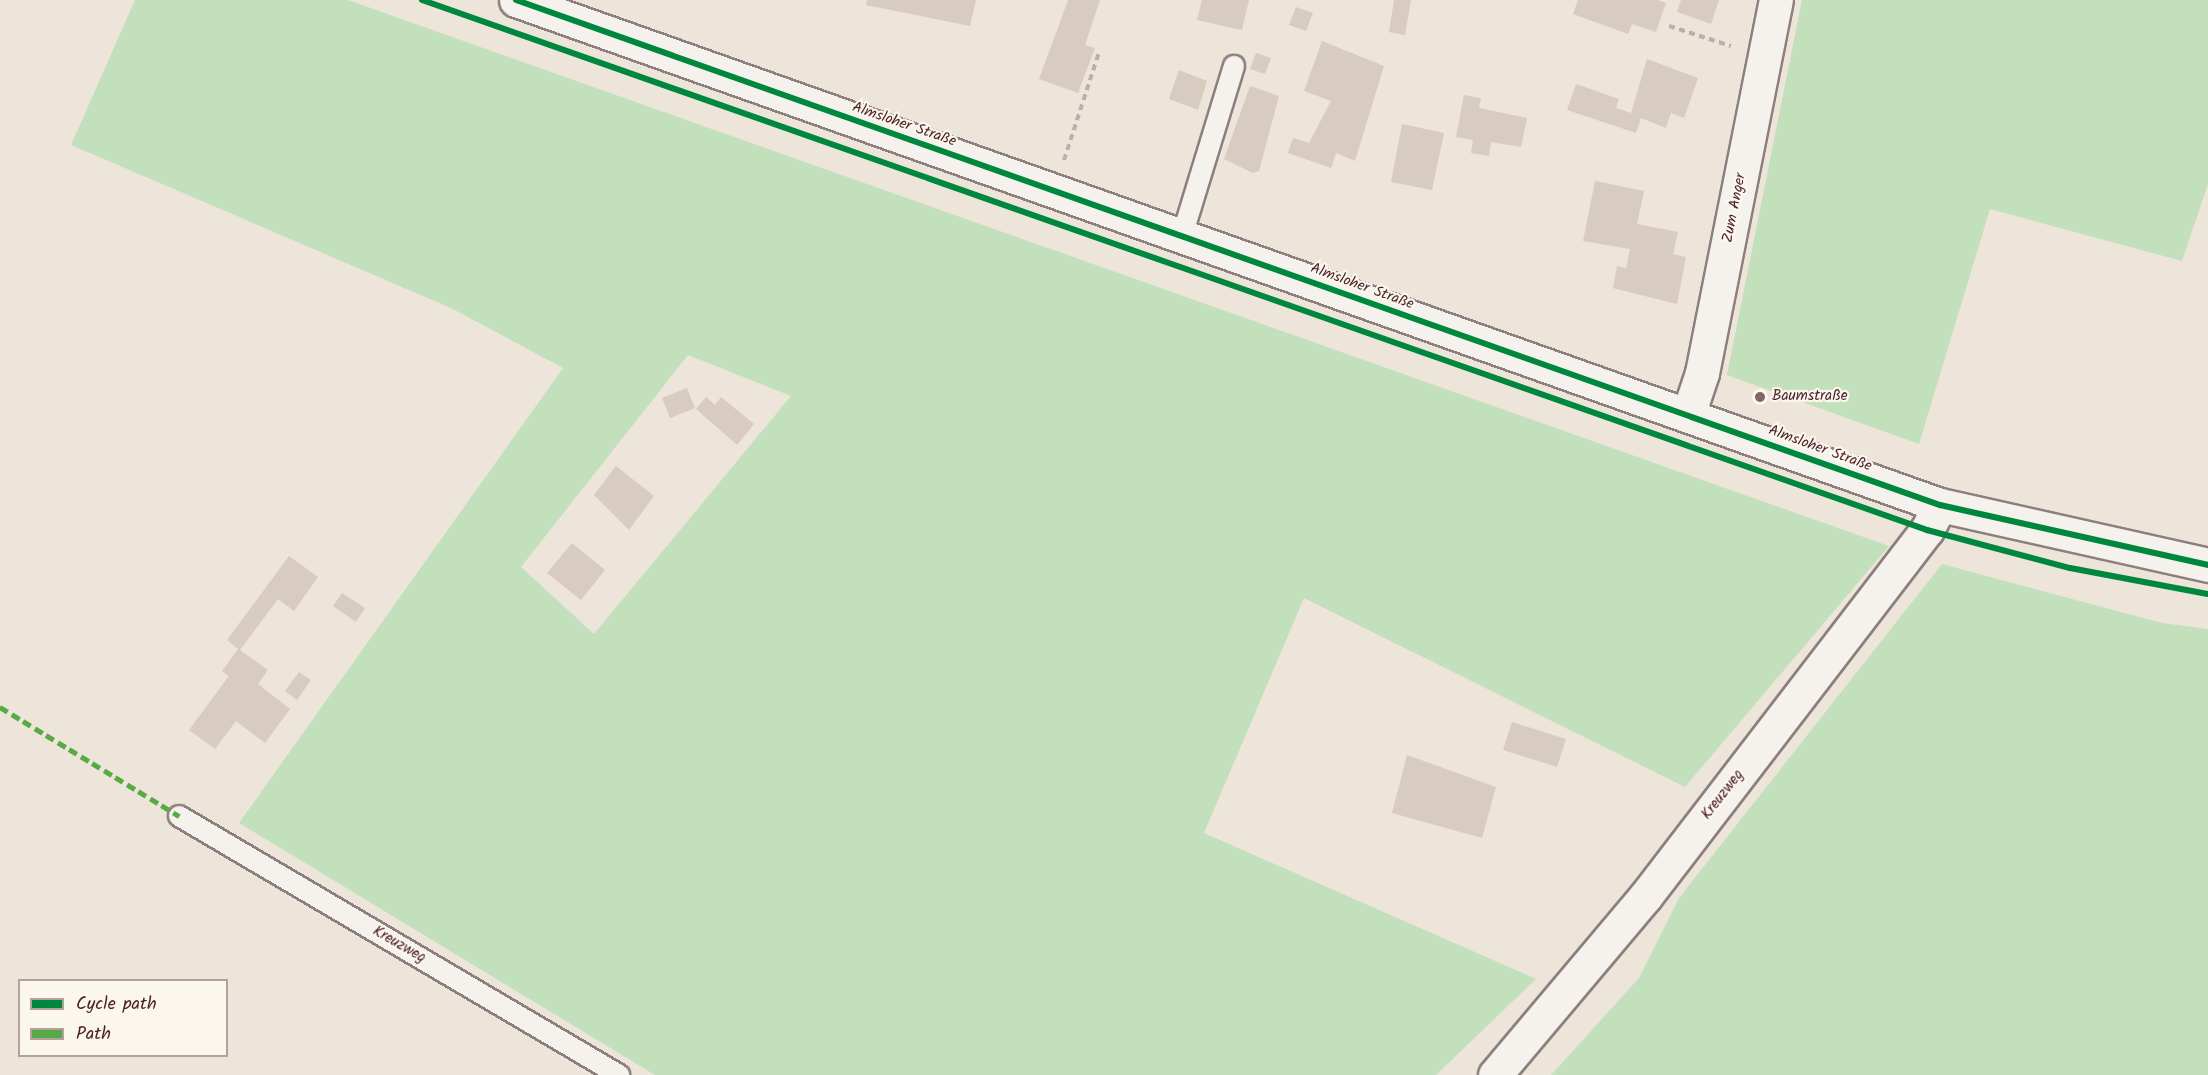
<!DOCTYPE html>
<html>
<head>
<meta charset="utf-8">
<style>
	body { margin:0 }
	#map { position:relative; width:2208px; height:1075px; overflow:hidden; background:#ede4da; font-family:Kalam,sans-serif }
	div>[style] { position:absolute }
	.green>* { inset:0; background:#c3e0bd }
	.building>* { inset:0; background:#d8cbc0 }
	.path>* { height:4px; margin-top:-2px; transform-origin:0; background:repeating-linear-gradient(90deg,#b7b0ae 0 6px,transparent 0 10.5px) }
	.roads { filter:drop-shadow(2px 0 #8c7f7d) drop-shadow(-2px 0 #8c7f7d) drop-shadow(0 2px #8c7f7d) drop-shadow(0 -2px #8c7f7d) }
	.service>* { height:20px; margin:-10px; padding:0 10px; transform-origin:10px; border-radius:10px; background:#f5f2ee }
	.minor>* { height:33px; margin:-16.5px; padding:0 16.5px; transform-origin:16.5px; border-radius:16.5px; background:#f5f2ee }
	.tertiary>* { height:33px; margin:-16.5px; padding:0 16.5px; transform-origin:16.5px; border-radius:16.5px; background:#f5f2ee }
	.quiet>* { height:4.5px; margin-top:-2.25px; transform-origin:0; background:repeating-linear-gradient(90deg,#57aa44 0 9px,transparent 0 13.5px) }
	.cycleway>* { height:6px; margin:-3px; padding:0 3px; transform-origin:3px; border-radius:3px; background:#00873e }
	.dots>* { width:16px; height:16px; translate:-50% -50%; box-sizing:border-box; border:3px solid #fbf7ec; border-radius:50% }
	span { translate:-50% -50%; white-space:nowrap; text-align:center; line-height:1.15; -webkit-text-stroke:4.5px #fbf7ec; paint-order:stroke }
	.street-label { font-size:15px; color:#4a1f2b }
	.poi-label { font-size:15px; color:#4a1f2b }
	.left { translate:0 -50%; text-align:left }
	.legend { position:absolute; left:18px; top:979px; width:210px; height:78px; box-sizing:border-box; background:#fbf7ec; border:2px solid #b4a19f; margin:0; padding:8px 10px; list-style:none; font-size:18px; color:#4a1f2b }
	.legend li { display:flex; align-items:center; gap:12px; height:30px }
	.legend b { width:30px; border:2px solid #b4a19f }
</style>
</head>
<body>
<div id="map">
	<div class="green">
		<div style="clip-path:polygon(evenodd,135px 0,348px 0,1889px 546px,1685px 787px,1304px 598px,1204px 833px,1536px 979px,1436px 1075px,655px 1075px,239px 823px,563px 368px,451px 308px,71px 145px,135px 0,688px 355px,791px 396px,594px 634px,521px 567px,688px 355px)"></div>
		<div style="clip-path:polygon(1802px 0,2208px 0,2208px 184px,2182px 261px,1990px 209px,1919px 444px,1727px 375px)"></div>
		<div style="clip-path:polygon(1942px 564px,2162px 623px,2208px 629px,2208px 1075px,1551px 1075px,1639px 978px,1679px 898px)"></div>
	</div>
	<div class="building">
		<div style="clip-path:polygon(867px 0,976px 0,970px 26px,866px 5px)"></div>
		<div style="clip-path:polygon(1068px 0,1100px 0,1085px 45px,1095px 48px,1078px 93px,1039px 79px)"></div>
		<div style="clip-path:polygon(1202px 0,1249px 0,1242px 30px,1197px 20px)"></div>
		<div style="clip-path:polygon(1394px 0,1411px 0,1405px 35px,1389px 32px)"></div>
		<div style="clip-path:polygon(1578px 0,1658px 0,1666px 3px,1656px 32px,1632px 24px,1628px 34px,1573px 14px)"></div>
		<div style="clip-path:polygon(1681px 0,1719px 0,1711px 24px,1677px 12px)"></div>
		<div style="clip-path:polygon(1296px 7px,1313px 13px,1306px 31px,1289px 25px)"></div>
		<div style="clip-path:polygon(1322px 41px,1384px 66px,1355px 161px,1336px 153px,1331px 168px,1288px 153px,1293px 138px,1309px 143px,1331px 101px,1304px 91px)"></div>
		<div style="clip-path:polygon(1256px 53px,1271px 58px,1265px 74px,1250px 69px)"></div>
		<div style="clip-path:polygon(1647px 59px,1698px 78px,1684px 118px,1671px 113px,1666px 128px,1641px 118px,1636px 133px,1567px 110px,1576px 84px,1619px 99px,1616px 108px,1631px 113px)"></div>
		<div style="clip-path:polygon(1179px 70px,1207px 81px,1198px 110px,1169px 99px)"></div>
		<div style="clip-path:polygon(1250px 86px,1279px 96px,1259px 171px,1253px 173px,1224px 159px)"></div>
		<div style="clip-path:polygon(1464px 95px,1481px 98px,1479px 108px,1527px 118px,1521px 147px,1491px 142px,1489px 156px,1471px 153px,1473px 140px,1456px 137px)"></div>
		<div style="clip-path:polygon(1402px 124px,1444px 133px,1432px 190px,1391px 182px)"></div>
		<div style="clip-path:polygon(1595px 181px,1644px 191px,1637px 224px,1678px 232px,1673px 254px,1686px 257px,1677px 304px,1613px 288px,1617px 266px,1626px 268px,1630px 249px,1583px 241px)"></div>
		<div style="clip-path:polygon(687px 388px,695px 408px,670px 418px,662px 398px)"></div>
		<div style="clip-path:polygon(706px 397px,715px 405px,721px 397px,754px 424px,737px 445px,696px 409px)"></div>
		<div style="clip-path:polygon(616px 466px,654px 496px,629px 530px,594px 495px)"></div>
		<div style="clip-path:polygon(572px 543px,605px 570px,581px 600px,547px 573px)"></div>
		<div style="clip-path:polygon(289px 556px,318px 577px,294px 611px,278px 599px,240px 650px,268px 670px,258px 684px,290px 709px,265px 743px,236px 721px,215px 749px,189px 730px,229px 676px,222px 671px,238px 649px,227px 640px)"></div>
		<div style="clip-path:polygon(342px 593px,365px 608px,356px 622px,333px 606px)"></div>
		<div style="clip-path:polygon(299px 672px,311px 680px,297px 700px,285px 691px)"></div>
		<div style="clip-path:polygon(1512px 722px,1566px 739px,1557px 767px,1503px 750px)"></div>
		<div style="clip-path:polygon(1407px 755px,1496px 787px,1482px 838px,1392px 813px)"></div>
	</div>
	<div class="path">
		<div style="left:1669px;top:26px;width:65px;rotate:17.9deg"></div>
		<div style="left:1064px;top:160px;width:114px;rotate:-72deg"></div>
	</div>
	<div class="roads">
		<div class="service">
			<div style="left:1182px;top:236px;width:178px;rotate:-73deg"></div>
			<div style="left:179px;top:816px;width:511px;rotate:30.48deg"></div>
		</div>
		<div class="minor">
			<div style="left:1688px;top:415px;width:44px;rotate:-71.6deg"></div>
			<div style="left:1702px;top:373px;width:380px;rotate:-78.8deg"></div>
			<div style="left:1495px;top:1075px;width:233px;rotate:-49.9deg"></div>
			<div style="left:1645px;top:897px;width:463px;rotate:-52.5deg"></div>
			<div style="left:1927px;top:530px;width:28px;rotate:-63deg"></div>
		</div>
		<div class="tertiary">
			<div style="left:516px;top:0;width:1511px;rotate:19.53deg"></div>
			<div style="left:1940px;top:505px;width:275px;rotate:12.6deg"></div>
		</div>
	</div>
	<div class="quiet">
		<div style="left:0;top:707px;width:210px;rotate:31.3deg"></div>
	</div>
	<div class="cycleway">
		<div style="left:422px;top:0;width:1596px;rotate:19.4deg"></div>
		<div style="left:1927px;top:530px;width:148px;rotate:14.9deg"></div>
		<div style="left:2070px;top:568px;width:140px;rotate:10.7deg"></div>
		<div style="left:516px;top:0;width:1511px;rotate:19.53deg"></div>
		<div style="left:1940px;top:505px;width:275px;rotate:12.6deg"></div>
	</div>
	<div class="dots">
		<div style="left:1760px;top:397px;background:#836468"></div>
	</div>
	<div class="street-label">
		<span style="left:904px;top:125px;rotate:19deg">Almsloher Straße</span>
		<span style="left:1735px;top:208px;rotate:-79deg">Zum Anger</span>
		<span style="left:1362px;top:287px;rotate:20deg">Almsloher Straße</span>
		<span style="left:1820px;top:449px;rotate:20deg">Almsloher Straße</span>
		<span style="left:1723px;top:795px;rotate:-52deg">Kreuzweg</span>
		<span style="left:399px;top:945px;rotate:30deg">Kreuzweg</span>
	</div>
	<div class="poi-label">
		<span class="left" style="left:1772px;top:397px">Baumstraße</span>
	</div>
	<ul class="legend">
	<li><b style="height:8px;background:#00873e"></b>Cycle path</li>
	<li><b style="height:8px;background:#57aa44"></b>Path</li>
	</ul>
</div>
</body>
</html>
